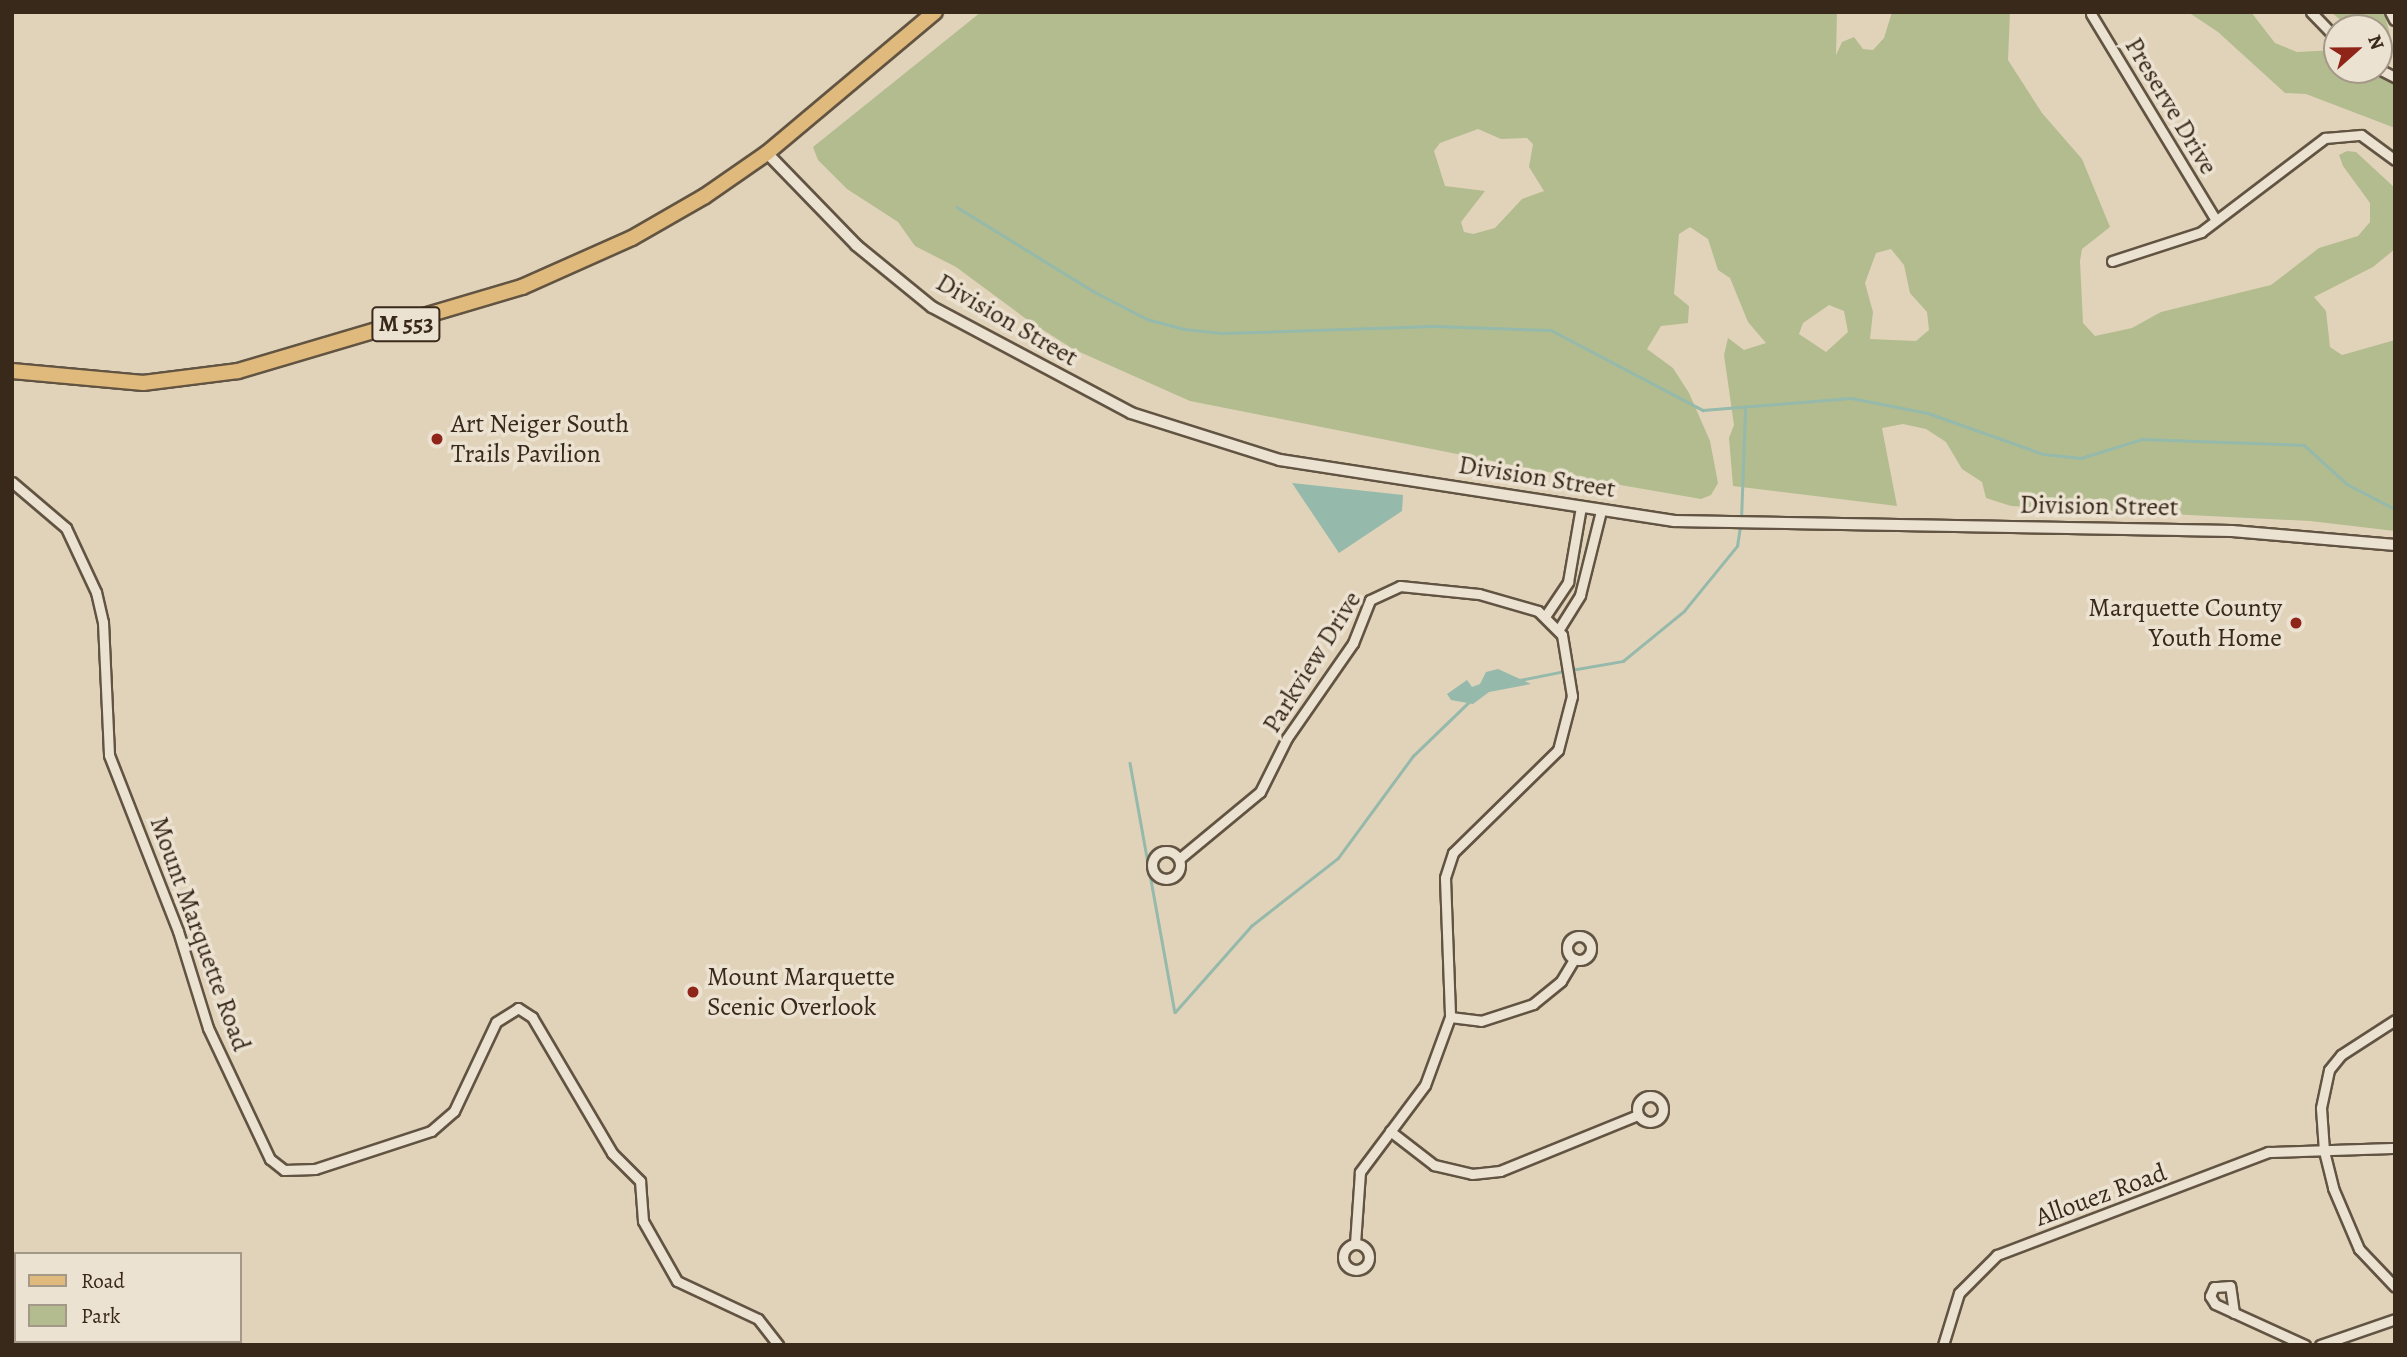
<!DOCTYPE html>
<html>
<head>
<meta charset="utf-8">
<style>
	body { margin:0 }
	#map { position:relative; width:2407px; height:1357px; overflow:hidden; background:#e1d3b9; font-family:Alegreya,serif }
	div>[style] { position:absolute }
	.green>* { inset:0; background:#b3bc8f }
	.water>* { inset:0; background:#95b9ab }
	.stream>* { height:2.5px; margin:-1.25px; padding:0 1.25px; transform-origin:1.25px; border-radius:1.25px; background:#95b9ab }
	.roads { filter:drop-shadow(2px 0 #625442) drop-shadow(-2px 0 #625442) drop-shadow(0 2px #625442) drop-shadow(0 -2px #625442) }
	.minor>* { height:9px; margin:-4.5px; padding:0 4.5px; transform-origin:4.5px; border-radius:4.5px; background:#ece2d2 }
	.minor>.ring { margin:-4.5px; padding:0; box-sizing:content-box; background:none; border:9px solid #ece2d2; border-radius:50% }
	.tertiary>* { height:10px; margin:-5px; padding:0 5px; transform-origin:5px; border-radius:5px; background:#ece2d2 }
	.primary>* { height:14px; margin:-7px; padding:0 7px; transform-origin:7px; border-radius:7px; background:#e0ba7c }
	.dots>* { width:19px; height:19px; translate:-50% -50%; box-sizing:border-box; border:4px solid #ece2d2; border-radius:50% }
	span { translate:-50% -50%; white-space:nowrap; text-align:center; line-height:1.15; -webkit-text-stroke:7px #ece2d2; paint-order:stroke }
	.shield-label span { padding:2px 5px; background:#ece2d2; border:2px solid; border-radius:5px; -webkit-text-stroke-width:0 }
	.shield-label { font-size:24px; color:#38291b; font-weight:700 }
	.street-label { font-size:26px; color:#38291b }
	.poi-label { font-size:26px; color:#38291b }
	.left { translate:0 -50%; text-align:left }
	.right { translate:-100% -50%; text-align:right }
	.frame { position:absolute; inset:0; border:14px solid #38291b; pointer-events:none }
	.legend { position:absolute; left:14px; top:1252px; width:228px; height:91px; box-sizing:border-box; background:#ece2d2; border:2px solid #a49889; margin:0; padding:9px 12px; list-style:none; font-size:21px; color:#38291b }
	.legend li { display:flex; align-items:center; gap:14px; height:35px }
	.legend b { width:35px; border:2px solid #a49889 }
	.north { position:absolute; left:2323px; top:14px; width:70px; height:70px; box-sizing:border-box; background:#ece2d2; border:2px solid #a49889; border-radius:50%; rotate:69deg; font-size:19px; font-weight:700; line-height:28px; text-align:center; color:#38291b }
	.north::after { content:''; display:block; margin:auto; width:24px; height:32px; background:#8f2418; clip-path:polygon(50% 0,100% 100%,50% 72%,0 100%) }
</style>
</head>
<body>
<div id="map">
	<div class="green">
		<div style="clip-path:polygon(evenodd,981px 12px,1837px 12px,1836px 55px,1842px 42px,1854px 37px,1863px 49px,1873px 50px,1884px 38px,1892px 12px,2010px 12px,2008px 60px,2042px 113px,2082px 159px,2110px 227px,2082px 249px,2080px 261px,2083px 323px,2095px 336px,2132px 328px,2161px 312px,2271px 285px,2319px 248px,2358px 236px,2370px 222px,2370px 203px,2343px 166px,2339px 155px,2347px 151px,2356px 152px,2395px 188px,2395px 249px,2373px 267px,2314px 297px,2326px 311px,2330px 347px,2342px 355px,2395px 340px,2395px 531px,2310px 521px,2011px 506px,1986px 498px,1982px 482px,1962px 469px,1946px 442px,1926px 429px,1903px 424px,1882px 428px,1897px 506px,1733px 486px,1729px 438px,1734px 425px,1724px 355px,1728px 338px,1744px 350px,1766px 343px,1748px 322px,1730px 278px,1718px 270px,1708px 239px,1690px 227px,1679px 234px,1674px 294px,1689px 306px,1688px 323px,1661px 326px,1647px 349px,1673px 368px,1689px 393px,1710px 441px,1718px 483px,1711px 495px,1701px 499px,1563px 475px,1190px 401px,1073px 349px,1029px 321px,956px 267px,915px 246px,898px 222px,847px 189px,818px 160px,813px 147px,981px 12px,1478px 129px,1501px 139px,1527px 138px,1533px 144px,1529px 167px,1544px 191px,1522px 199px,1495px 228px,1473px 234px,1464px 232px,1461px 222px,1485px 191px,1445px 186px,1434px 151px,1440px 143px,1478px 129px,981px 12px,1891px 249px,1904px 265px,1910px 293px,1927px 312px,1929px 330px,1916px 341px,1870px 339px,1873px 312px,1865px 283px,1876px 253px,1891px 249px,981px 12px,1829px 305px,1844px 311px,1848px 332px,1826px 352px,1799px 334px,1803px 323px,1829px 305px)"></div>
		<div style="clip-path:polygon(2188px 12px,2251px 12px,2275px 43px,2297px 52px,2337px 50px,2337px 70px,2367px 70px,2395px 83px,2395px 128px,2306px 94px,2285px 93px,2218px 32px)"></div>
		<div style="clip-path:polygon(2331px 12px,2384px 12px,2395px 54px,2379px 46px,2379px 28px,2350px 28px)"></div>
	</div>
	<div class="water">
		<div style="clip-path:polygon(1292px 483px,1403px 495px,1402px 511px,1339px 553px)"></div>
		<div style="clip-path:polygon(1498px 669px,1531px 684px,1489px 692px,1473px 704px,1451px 700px,1447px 694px,1467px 680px,1472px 687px,1480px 684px,1486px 672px)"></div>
	</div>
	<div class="stream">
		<div style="left:957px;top:207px;width:160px;rotate:31.7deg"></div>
		<div style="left:1093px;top:291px;width:61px;rotate:27.4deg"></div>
		<div style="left:1147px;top:319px;width:38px;rotate:15deg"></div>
		<div style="left:1184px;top:329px;width:39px;rotate:6deg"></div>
		<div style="left:1223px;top:333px;width:211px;rotate:-1.9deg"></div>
		<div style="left:1434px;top:326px;width:117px;rotate:2deg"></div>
		<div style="left:1551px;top:330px;width:172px;rotate:27.8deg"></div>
		<div style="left:1703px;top:410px;width:148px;rotate:-4.6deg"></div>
		<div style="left:1851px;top:398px;width:78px;rotate:11deg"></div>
		<div style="left:1928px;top:413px;width:122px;rotate:19.6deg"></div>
		<div style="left:2043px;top:454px;width:38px;rotate:6deg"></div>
		<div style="left:2081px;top:458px;width:64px;rotate:-17.3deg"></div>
		<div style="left:2142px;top:439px;width:162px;rotate:2.1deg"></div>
		<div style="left:2304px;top:445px;width:58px;rotate:42.2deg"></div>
		<div style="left:2347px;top:484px;width:54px;rotate:27.5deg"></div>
		<div style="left:1741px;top:520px;width:111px;rotate:-87.9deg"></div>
		<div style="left:1571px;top:670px;width:53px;rotate:-9.8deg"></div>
		<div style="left:1623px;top:661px;width:79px;rotate:-39.3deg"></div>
		<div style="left:1684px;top:611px;width:84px;rotate:-50.8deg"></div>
		<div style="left:1737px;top:546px;width:20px;rotate:-81deg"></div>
		<div style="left:1520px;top:680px;width:46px;rotate:-11.3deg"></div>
		<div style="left:1130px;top:763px;width:253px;rotate:79.8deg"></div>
		<div style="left:1175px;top:1012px;width:115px;rotate:-48.5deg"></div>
		<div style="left:1251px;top:926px;width:110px;rotate:-38deg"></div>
		<div style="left:1338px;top:858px;width:127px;rotate:-53.7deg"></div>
		<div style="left:1413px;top:756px;width:78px;rotate:-44deg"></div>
	</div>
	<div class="roads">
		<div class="minor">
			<div style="left:2311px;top:12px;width:37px;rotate:46deg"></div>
			<div style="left:2091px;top:14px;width:240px;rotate:58.8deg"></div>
			<div style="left:2379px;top:69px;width:18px;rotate:27deg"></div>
			<div style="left:2112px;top:261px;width:94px;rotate:-18deg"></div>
			<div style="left:2201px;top:232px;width:156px;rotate:-37.2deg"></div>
			<div style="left:2325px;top:138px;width:36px;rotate:-5deg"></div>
			<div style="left:2361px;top:135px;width:42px;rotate:36.3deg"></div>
			<div style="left:12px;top:482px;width:71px;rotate:40.4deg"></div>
			<div style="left:66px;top:528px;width:71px;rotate:64.9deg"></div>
			<div style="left:96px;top:592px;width:31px;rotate:77deg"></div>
			<div style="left:103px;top:622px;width:133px;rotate:87.4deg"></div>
			<div style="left:109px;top:755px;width:189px;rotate:68.6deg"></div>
			<div style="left:178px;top:931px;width:102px;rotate:72.8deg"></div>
			<div style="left:208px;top:1028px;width:145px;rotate:64.7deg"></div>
			<div style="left:270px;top:1159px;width:18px;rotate:38deg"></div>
			<div style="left:284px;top:1170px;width:31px;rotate:-2deg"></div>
			<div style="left:315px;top:1169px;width:122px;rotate:-18.1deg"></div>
			<div style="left:431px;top:1131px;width:30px;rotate:-41deg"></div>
			<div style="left:454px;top:1111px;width:98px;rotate:-64.7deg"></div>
			<div style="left:496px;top:1022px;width:26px;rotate:-32deg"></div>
			<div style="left:518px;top:1008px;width:17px;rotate:33deg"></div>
			<div style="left:532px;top:1017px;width:158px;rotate:59.5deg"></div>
			<div style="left:612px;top:1153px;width:40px;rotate:45deg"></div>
			<div style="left:640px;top:1181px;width:40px;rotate:85.7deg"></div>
			<div style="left:643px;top:1221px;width:69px;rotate:60.5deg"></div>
			<div style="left:677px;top:1281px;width:89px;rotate:25.1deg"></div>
			<div style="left:758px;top:1319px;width:33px;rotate:52deg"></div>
			<div style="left:1546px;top:615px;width:40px;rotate:-56deg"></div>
			<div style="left:1568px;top:582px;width:76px;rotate:-80.2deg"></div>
			<div style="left:1559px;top:629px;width:40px;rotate:-58deg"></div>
			<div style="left:1580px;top:595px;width:87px;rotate:-76deg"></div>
			<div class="ring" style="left:1152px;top:851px;width:19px;height:19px"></div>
			<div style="left:1179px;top:859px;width:105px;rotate:-39.6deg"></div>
			<div style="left:1260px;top:792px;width:60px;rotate:-63.4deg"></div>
			<div style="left:1287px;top:738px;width:116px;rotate:-55.2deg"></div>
			<div style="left:1353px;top:643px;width:46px;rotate:-68.4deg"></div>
			<div style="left:1370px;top:600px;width:33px;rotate:-25deg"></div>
			<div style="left:1400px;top:586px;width:79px;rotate:5.8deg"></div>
			<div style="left:1479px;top:594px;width:61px;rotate:16.1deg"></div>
			<div style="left:1538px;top:611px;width:34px;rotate:45deg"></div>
			<div style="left:1562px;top:635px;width:62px;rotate:80.7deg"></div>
			<div style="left:1572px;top:696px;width:56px;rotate:104.5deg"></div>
			<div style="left:1558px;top:750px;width:147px;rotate:135.6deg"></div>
			<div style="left:1453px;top:853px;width:26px;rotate:108deg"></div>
			<div style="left:1445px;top:878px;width:139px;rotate:87.9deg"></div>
			<div style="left:1450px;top:1017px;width:72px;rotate:110.2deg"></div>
			<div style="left:1425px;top:1085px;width:109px;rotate:126.8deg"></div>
			<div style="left:1360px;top:1172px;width:72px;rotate:94deg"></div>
			<div class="ring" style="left:1567px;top:936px;width:15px;height:15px"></div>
			<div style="left:1450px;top:1017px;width:31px;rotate:7deg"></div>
			<div style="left:1481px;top:1021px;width:55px;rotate:-18.1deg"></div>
			<div style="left:1533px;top:1004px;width:36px;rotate:-39deg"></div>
			<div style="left:1561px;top:981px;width:26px;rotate:-59deg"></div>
			<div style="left:2395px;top:1020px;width:64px;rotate:147.1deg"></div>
			<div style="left:2341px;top:1055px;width:19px;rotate:129deg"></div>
			<div style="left:2329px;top:1070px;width:39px;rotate:102deg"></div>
			<div style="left:2321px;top:1108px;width:43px;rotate:86deg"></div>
			<div style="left:2324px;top:1151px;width:38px;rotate:76deg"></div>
			<div style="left:2333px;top:1188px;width:66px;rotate:66.9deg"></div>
			<div style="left:2359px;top:1249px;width:52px;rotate:46.5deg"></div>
			<div class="ring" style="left:1637px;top:1096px;width:17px;height:17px"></div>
			<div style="left:1390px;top:1131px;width:56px;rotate:37.7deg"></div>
			<div style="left:1434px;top:1165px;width:39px;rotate:13deg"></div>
			<div style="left:1472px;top:1174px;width:28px;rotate:-6deg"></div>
			<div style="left:1500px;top:1171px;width:149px;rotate:-22.1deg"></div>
			<div class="ring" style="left:1343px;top:1244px;width:17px;height:17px"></div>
			<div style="left:2234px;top:1313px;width:27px;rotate:-98deg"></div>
			<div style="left:2230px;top:1286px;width:16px;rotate:176deg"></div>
			<div style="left:2214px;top:1287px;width:10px;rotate:114deg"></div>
			<div style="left:2210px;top:1296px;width:9px;rotate:58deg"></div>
			<div style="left:2215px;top:1304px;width:99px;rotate:24.5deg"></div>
			<div style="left:1943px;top:1345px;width:54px;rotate:-72.9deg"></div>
			<div style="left:1959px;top:1293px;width:54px;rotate:-45deg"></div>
			<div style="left:1997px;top:1255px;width:290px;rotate:-20.8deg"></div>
			<div style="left:2268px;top:1152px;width:127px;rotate:-1.8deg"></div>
			<div style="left:2320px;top:1345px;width:79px;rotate:-19.1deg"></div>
		</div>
		<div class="tertiary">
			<div style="left:2391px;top:12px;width:9px;rotate:63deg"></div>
			<div style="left:767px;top:153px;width:128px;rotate:45.9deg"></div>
			<div style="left:856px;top:245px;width:98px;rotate:39.2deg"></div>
			<div style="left:932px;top:307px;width:225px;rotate:28deg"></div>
			<div style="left:1131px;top:413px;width:156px;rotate:17.5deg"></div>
			<div style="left:1280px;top:460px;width:399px;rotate:8.8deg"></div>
			<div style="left:1674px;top:521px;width:558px;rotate:1.03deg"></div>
			<div style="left:2232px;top:531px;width:164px;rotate:4.9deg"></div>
		</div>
		<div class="primary">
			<div style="left:12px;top:371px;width:132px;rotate:5.2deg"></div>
			<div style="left:143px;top:383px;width:96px;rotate:-7.2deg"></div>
			<div style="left:238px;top:371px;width:296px;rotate:-16.5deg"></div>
			<div style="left:522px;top:287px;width:120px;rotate:-24deg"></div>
			<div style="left:632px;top:238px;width:84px;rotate:-29.9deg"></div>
			<div style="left:705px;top:196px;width:75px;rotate:-34.7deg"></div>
			<div style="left:767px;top:153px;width:219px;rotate:-40deg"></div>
		</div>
	</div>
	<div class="dots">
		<div style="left:437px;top:439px;background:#8f2418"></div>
		<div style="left:2296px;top:623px;background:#8f2418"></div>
		<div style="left:693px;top:992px;background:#8f2418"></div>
	</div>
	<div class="shield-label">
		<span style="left:406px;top:324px">M 553</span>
	</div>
	<div class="street-label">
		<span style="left:2171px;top:106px;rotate:59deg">Preserve Drive</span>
		<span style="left:1007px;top:320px;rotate:30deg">Division Street</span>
		<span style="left:1537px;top:477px;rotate:9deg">Division Street</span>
		<span style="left:2099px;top:506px;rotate:1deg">Division Street</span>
		<span style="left:1312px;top:662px;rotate:-58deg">Parkview Drive</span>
		<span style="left:200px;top:934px;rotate:70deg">Mount Marquette Road</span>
		<span style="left:2101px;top:1195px;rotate:-20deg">Allouez Road</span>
	</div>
	<div class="poi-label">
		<span class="left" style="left:451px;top:439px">Art Neiger South<br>Trails Pavilion</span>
		<span class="right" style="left:2282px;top:623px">Marquette County<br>Youth Home</span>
		<span class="left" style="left:707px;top:992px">Mount Marquette<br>Scenic Overlook</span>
	</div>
	<div class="frame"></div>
	<ul class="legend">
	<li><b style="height:9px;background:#e0ba7c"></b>Road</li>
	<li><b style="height:19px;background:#b3bc8f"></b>Park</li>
	</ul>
	<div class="north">N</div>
</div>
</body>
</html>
